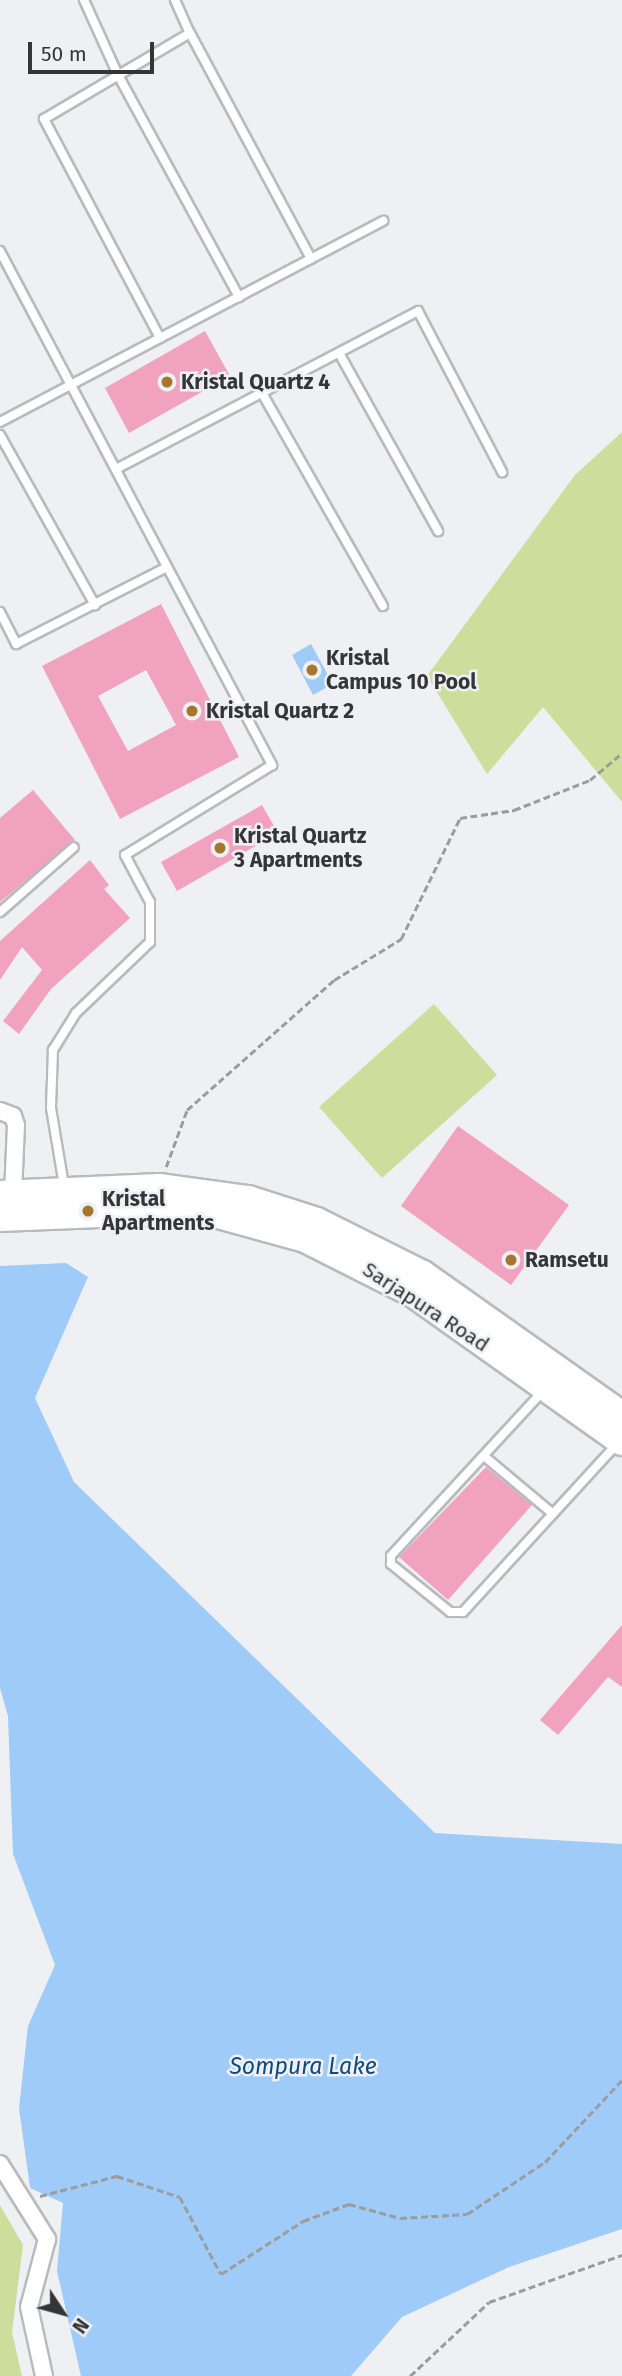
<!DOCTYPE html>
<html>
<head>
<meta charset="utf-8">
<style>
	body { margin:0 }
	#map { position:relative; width:622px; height:2376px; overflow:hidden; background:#eef0f3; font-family:"Fira Sans",sans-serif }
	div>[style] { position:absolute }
	.green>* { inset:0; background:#cbde9c }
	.water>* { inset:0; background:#9ecbf8 }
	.building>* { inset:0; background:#f1a2bc }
	.path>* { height:2.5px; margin-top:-1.25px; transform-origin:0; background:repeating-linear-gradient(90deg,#9b9c9e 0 7px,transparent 0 10.5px) }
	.roads { filter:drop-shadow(2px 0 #b8babd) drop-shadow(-2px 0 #b8babd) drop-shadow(0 2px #b8babd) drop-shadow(0 -2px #b8babd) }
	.lane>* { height:8px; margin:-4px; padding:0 4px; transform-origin:4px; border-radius:4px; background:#fff }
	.street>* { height:16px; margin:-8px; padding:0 8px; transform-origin:8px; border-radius:8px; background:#fff }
	.primary>* { height:26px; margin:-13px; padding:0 13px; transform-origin:13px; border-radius:13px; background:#fff }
	.dots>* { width:19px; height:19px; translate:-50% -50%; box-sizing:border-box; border:4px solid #eef0f3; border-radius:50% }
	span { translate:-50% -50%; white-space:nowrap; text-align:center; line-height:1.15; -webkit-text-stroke:5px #eef0f3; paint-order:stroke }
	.poi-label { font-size:21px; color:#353537; font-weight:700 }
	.left { translate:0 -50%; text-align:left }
	.street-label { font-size:21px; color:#353537 }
	.water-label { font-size:23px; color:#0f4b7e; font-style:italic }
	.north { position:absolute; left:28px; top:2278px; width:70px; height:70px; -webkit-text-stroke:5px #eef0f3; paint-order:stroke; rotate:126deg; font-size:19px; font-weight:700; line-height:28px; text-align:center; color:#353537 }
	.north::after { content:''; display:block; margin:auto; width:24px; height:32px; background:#353537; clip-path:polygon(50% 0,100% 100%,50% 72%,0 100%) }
	.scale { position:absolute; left:28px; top:42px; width:126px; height:32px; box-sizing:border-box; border:4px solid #353537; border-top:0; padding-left:9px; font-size:21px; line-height:24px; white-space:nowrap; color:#353537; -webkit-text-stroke:5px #eef0f3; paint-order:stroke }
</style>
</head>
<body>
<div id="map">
	<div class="green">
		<div style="clip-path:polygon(622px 432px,622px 802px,543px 707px,487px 774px,427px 676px,575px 475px)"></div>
		<div style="clip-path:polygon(434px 1004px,497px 1075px,382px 1178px,319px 1107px)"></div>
		<div style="clip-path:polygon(0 2205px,23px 2245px,12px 2332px,22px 2376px,0 2376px)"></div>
	</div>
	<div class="water">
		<div style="clip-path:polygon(311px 644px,333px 684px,313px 695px,292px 655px)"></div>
		<div style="clip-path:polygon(66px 1263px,88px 1277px,35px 1398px,74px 1482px,435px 1833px,622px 1844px,622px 2229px,509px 2267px,402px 2317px,351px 2376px,81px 2376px,57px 2271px,63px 2203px,30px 2188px,19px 2108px,28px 2026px,55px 1965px,13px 1854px,8px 1716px,0 1688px,0 1266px)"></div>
	</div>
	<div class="building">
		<div style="clip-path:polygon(205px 331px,230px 376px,129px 433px,105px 388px)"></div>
		<div style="clip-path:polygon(evenodd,161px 604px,239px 757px,120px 819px,42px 666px,161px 604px,146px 670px,176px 725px,128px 751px,98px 696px,146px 670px)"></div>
		<div style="clip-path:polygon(33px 790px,75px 840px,0 902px,0 818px)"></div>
		<div style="clip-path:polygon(262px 805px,278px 833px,177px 891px,161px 862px)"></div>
		<div style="clip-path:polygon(90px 860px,109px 885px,104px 889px,130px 918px,51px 989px,19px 1034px,3px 1021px,42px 970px,22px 947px,0 980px,0 941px)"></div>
		<div style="clip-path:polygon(458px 1126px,569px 1205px,511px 1285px,401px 1206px)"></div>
		<div style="clip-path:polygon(486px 1467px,532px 1505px,448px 1600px,399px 1557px)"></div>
		<div style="clip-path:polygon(622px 1625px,622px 1687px,608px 1677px,558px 1735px,540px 1720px)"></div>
	</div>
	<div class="path">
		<div style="left:166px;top:1167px;width:61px;rotate:-69.8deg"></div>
		<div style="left:187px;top:1110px;width:196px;rotate:-41.5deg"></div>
		<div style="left:334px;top:980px;width:79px;rotate:-31.5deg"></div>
		<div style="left:401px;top:939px;width:135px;rotate:-64deg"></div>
		<div style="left:460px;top:818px;width:55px;rotate:-8.4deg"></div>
		<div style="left:514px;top:810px;width:82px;rotate:-21.5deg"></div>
		<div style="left:590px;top:780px;width:42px;rotate:-40.2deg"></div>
		<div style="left:40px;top:2196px;width:80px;rotate:-14.6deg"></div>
		<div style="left:117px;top:2176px;width:66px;rotate:18.4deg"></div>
		<div style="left:180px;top:2197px;width:87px;rotate:62deg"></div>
		<div style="left:221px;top:2274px;width:98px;rotate:-32.9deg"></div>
		<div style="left:303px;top:2221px;width:49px;rotate:-20.3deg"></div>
		<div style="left:349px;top:2204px;width:53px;rotate:15.4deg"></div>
		<div style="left:400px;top:2218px;width:67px;rotate:-3.4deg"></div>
		<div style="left:467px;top:2214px;width:94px;rotate:-33.7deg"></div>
		<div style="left:545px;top:2162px;width:112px;rotate:-46.8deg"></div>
		<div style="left:410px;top:2376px;width:108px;rotate:-43.1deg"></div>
		<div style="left:489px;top:2302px;width:141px;rotate:-19.5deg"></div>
	</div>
	<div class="roads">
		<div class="lane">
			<div style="left:84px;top:0;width:82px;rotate:65.6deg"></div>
			<div style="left:118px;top:75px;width:253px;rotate:61.4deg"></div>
			<div style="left:175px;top:0;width:36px;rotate:66deg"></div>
			<div style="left:0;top:251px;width:582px;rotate:62.11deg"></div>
			<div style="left:272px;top:765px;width:172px;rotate:148.5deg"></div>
			<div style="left:125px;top:855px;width:53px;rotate:62deg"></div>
			<div style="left:150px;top:902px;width:40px;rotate:90deg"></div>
			<div style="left:150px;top:942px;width:103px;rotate:136.2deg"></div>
			<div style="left:76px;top:1013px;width:44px;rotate:121.9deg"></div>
			<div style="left:53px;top:1050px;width:58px;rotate:92deg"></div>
			<div style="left:51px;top:1108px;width:79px;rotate:80.5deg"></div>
			<div style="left:160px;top:338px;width:248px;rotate:-117.9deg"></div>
			<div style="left:44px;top:119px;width:169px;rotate:-30.5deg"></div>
			<div style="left:190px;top:33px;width:256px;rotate:61.8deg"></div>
			<div style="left:339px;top:353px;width:204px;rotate:60.9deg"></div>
			<div style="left:262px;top:393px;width:245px;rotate:60.4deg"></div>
			<div style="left:0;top:422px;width:433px;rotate:-27.7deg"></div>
			<div style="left:0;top:435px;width:195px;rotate:60.8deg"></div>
			<div style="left:116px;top:469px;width:341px;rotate:-27.6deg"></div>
			<div style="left:418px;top:311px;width:182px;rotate:62.4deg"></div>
			<div style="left:0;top:612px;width:36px;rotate:63deg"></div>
			<div style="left:16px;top:644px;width:169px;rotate:-27deg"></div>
			<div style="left:0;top:912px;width:98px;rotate:-41.3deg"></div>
			<div style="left:543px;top:1391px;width:224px;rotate:132.7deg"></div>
			<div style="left:391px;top:1556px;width:8px;rotate:90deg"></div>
			<div style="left:391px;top:1564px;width:76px;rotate:39.1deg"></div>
			<div style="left:450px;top:1612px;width:13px"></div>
			<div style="left:463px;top:1612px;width:229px;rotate:-47.5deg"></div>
			<div style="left:484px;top:1456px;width:90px;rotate:40deg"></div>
		</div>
		<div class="street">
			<div style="left:0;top:1111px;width:14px;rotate:21deg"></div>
			<div style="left:13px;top:1116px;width:9px;rotate:72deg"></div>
			<div style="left:16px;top:1125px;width:68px;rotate:92.5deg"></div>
			<div style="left:0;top:2164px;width:89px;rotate:57.9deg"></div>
			<div style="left:47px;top:2239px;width:70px;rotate:104.8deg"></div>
			<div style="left:29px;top:2307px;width:71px;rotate:77.7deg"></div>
		</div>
		<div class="primary">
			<div style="left:0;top:1194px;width:159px;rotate:-2.5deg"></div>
			<div style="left:159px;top:1187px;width:90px;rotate:7.7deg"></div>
			<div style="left:248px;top:1199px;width:72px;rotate:17.7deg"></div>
			<div style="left:317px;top:1221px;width:119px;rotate:26.6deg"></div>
			<div style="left:423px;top:1274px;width:244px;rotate:35.3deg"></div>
			<div style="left:0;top:1218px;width:200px;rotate:-2.3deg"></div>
			<div style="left:200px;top:1210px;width:109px;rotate:15.4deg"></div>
			<div style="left:305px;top:1239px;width:120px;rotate:26.8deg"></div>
			<div style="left:412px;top:1293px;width:257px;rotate:35.4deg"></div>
		</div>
	</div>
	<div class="dots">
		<div style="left:167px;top:382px;background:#a7752c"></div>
		<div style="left:312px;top:670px;background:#a7752c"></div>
		<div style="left:192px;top:711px;background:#a7752c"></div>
		<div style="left:220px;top:848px;background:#a7752c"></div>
		<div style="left:88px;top:1211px;background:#a7752c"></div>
		<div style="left:511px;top:1260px;background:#a7752c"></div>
	</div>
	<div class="poi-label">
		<span class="left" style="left:181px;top:382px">Kristal Quartz 4</span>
		<span class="left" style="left:326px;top:670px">Kristal<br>Campus 10 Pool</span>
		<span class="left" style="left:206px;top:711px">Kristal Quartz 2</span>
		<span class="left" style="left:234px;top:848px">Kristal Quartz<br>3 Apartments</span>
		<span class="left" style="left:102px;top:1211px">Kristal<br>Apartments</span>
		<span class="left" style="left:525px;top:1260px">Ramsetu</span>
	</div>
	<div class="street-label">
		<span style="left:426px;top:1307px;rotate:33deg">Sarjapura Road</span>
	</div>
	<div class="water-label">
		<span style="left:303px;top:2066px">Sompura Lake</span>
	</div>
	<div class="north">N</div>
	<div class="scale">50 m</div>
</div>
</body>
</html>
